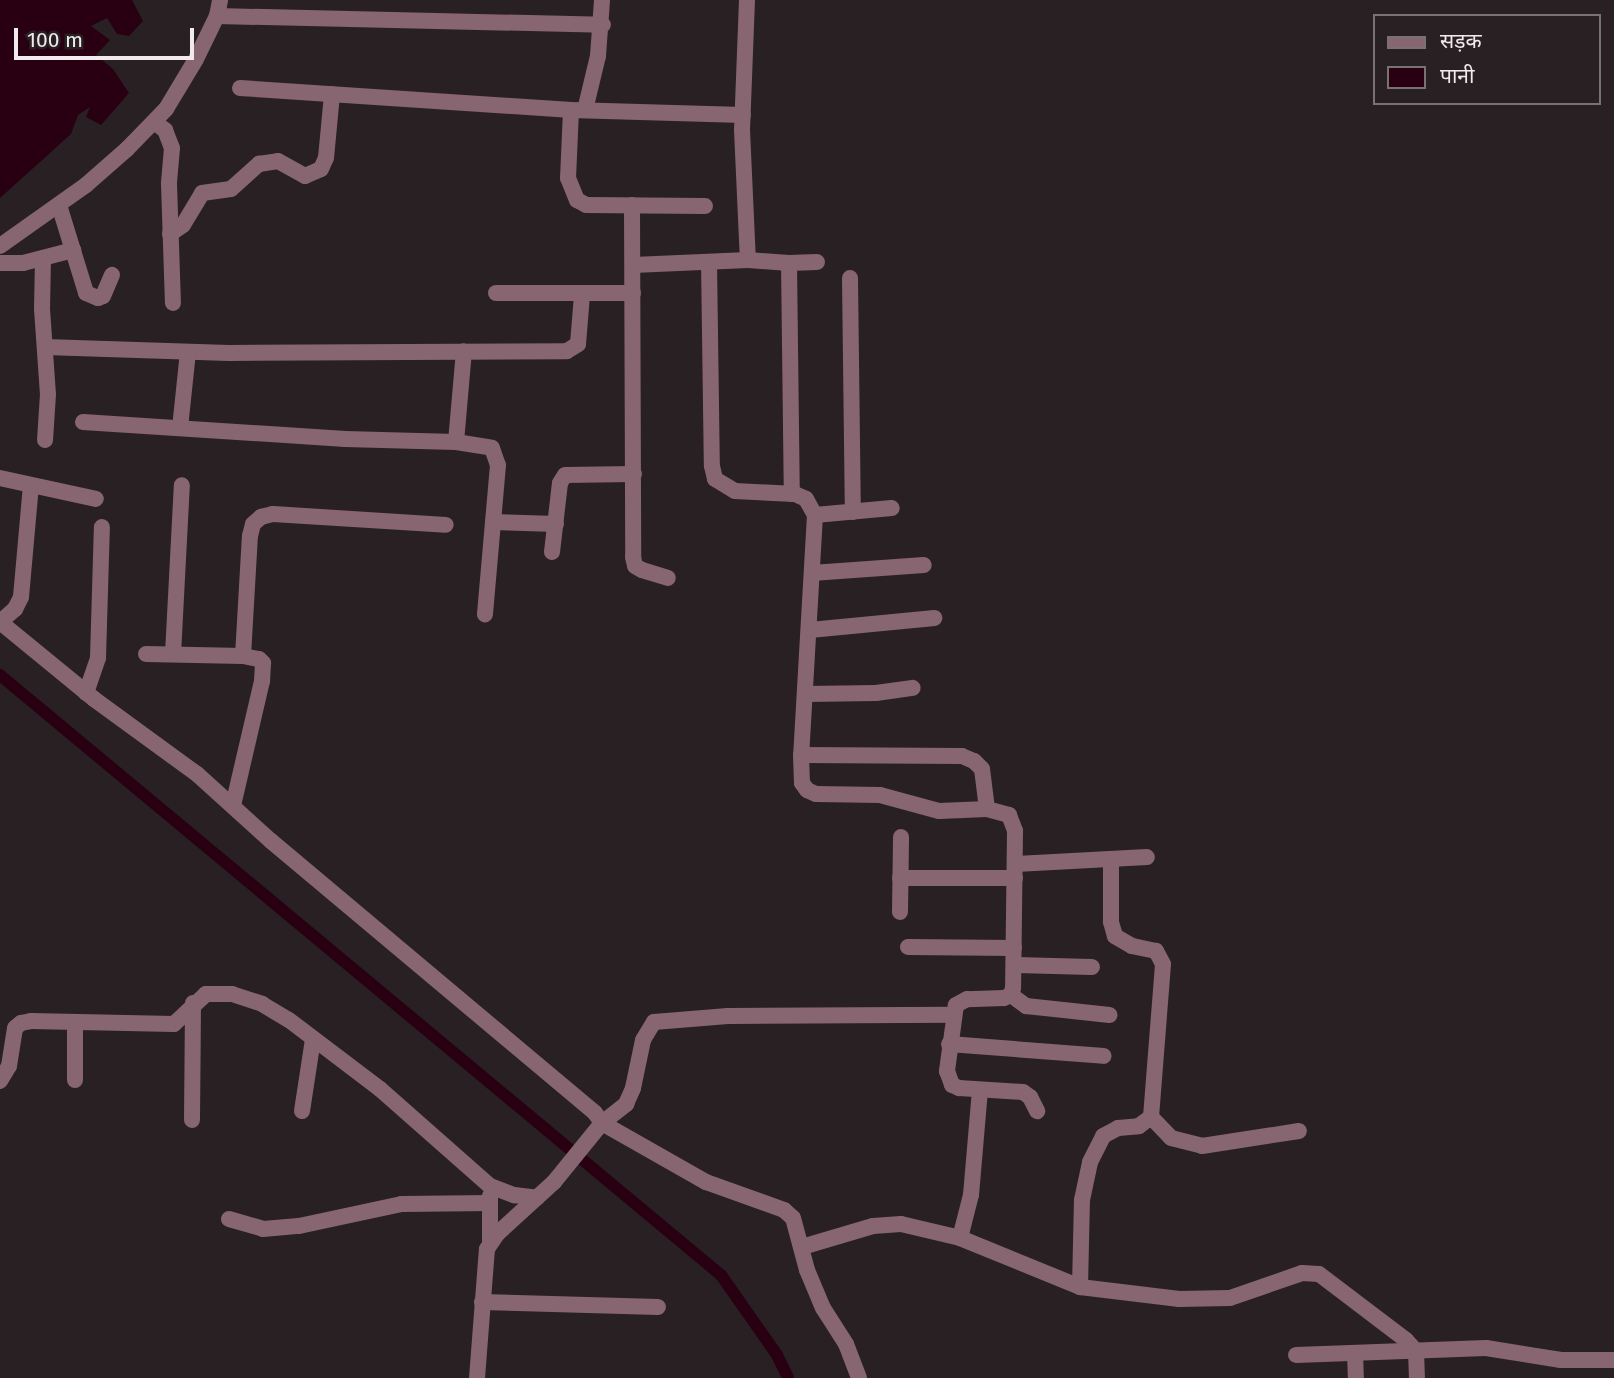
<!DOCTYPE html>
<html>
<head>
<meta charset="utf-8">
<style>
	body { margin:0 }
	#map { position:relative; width:1614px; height:1378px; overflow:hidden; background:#292023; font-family:"Fira Sans","Noto Sans Devanagari",sans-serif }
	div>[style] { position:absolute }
	.water>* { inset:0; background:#290011 }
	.canal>* { height:12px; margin:-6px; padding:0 6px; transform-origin:6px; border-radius:6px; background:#290011 }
	.minor>* { height:16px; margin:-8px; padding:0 8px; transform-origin:8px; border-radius:8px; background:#876671 }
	span { translate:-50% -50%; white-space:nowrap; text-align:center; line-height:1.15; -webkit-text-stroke:7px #292023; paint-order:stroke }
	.legend { position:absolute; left:1373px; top:14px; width:228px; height:91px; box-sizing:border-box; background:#292023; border:2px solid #797174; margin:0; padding:9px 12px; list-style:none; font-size:21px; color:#f1ebed }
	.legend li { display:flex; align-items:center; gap:14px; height:35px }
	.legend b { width:35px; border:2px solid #797174 }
	.scale { position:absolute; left:14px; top:28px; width:180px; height:32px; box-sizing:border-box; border:4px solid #f1ebed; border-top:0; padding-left:9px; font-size:21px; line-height:24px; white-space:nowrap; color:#f1ebed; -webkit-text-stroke:5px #292023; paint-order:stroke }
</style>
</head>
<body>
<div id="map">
	<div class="water">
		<div style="clip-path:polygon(0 0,132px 0,143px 21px,129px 36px,117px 34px,107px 18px,91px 26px,110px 40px,96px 55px,113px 69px,129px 93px,101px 125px,86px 117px,90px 107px,78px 115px,71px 134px,0 198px)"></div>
	</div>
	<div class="canal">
		<div style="left:0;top:675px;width:938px;rotate:39.77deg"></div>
		<div style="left:721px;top:1275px;width:98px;rotate:55deg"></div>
		<div style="left:777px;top:1355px;width:25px;rotate:64deg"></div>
	</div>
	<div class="minor">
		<div style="left:747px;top:0;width:130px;rotate:92.2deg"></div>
		<div style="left:742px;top:130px;width:130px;rotate:87.4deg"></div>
		<div style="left:748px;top:260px;width:41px;rotate:4.2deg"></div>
		<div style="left:789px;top:263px;width:231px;rotate:89.3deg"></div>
		<div style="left:217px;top:16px;width:386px;rotate:1.3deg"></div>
		<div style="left:240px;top:88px;width:332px;rotate:3.8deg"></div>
		<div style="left:571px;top:110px;width:172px;rotate:1.7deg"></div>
		<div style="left:571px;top:110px;width:68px;rotate:92.5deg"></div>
		<div style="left:568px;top:178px;width:24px;rotate:68deg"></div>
		<div style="left:577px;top:200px;width:10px;rotate:29deg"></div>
		<div style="left:586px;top:205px;width:119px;rotate:0.5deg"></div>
		<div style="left:585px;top:110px;width:56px;rotate:-76.5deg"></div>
		<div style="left:598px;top:56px;width:56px;rotate:-85.9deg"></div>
		<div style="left:154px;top:122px;width:14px;rotate:36deg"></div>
		<div style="left:165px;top:130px;width:19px;rotate:69deg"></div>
		<div style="left:172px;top:148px;width:36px;rotate:95deg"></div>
		<div style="left:169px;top:184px;width:119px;rotate:88.1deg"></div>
		<div style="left:59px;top:205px;width:92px;rotate:72.9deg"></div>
		<div style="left:86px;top:293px;width:13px;rotate:23deg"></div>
		<div style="left:98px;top:298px;width:5px;rotate:-22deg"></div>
		<div style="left:103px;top:296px;width:23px;rotate:-67deg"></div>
		<div style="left:632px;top:205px;width:352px;rotate:89.8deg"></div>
		<div style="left:633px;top:557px;width:9px;rotate:77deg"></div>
		<div style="left:635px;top:566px;width:8px;rotate:30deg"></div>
		<div style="left:642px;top:570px;width:27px;rotate:17deg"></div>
		<div style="left:170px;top:234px;width:16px;rotate:-35deg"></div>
		<div style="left:183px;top:225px;width:37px;rotate:-59deg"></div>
		<div style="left:202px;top:193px;width:29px;rotate:-8deg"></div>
		<div style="left:231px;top:189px;width:38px;rotate:-42deg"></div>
		<div style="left:259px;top:164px;width:19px;rotate:-9deg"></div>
		<div style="left:278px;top:161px;width:31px;rotate:29deg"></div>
		<div style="left:305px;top:176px;width:17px;rotate:-24deg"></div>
		<div style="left:321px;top:169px;width:12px;rotate:-66deg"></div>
		<div style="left:326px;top:158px;width:64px;rotate:-84.6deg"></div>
		<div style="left:0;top:246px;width:105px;rotate:-35.3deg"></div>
		<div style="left:86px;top:185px;width:55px;rotate:-41.3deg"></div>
		<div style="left:127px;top:149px;width:56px;rotate:-45.7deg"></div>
		<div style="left:166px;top:109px;width:58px;rotate:-59deg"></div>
		<div style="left:196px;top:59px;width:48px;rotate:-64deg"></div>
		<div style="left:217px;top:16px;width:16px;rotate:-79deg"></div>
		<div style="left:43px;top:258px;width:51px;rotate:91.1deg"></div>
		<div style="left:42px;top:309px;width:85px;rotate:86deg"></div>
		<div style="left:48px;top:394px;width:46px;rotate:93.7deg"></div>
		<div style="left:709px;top:262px;width:204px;rotate:89.2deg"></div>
		<div style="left:712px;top:466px;width:13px;rotate:77deg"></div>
		<div style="left:715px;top:479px;width:23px;rotate:31deg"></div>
		<div style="left:735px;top:491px;width:60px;rotate:2.9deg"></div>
		<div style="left:795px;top:494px;width:12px;rotate:24deg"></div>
		<div style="left:806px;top:499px;width:18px;rotate:61deg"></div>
		<div style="left:815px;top:515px;width:240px;rotate:93.3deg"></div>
		<div style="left:801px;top:755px;width:28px;rotate:88deg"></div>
		<div style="left:802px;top:783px;width:9px;rotate:54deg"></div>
		<div style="left:807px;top:790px;width:10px;rotate:24deg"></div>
		<div style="left:816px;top:794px;width:64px;rotate:0.9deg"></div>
		<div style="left:880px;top:795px;width:61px;rotate:15.2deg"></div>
		<div style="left:939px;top:811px;width:48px;rotate:-2.4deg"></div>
		<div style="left:987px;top:809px;width:23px;rotate:15deg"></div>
		<div style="left:1009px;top:815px;width:17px;rotate:69deg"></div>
		<div style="left:1015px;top:831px;width:157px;rotate:90.7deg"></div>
		<div style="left:1013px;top:988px;width:7px;rotate:106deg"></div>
		<div style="left:1011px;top:995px;width:8px;rotate:157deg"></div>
		<div style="left:1004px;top:998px;width:37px;rotate:178deg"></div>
		<div style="left:967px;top:999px;width:13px;rotate:151deg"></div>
		<div style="left:956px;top:1005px;width:67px;rotate:97.8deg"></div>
		<div style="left:947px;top:1071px;width:15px;rotate:70deg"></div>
		<div style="left:952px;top:1085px;width:8px;rotate:23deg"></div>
		<div style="left:959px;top:1088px;width:64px;rotate:3.6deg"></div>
		<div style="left:1023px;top:1092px;width:9px;rotate:36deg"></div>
		<div style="left:1030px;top:1097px;width:16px;rotate:63deg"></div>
		<div style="left:0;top:263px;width:23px"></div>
		<div style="left:23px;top:263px;width:52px;rotate:-14.6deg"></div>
		<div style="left:789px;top:263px;width:28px;rotate:-2deg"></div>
		<div style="left:633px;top:265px;width:115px;rotate:-2.5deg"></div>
		<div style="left:850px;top:278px;width:234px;rotate:89.3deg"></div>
		<div style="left:496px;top:293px;width:137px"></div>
		<div style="left:45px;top:347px;width:184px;rotate:1.9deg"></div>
		<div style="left:229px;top:353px;width:338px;rotate:-0.3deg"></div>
		<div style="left:567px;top:351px;width:13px;rotate:-32deg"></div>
		<div style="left:578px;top:344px;width:49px;rotate:-85.3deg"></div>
		<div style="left:83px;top:422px;width:263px;rotate:3.7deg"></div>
		<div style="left:345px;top:439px;width:111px;rotate:1.5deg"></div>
		<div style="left:456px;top:442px;width:36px;rotate:9deg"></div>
		<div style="left:492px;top:448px;width:18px;rotate:71deg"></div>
		<div style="left:498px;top:465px;width:150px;rotate:95deg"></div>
		<div style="left:180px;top:428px;width:76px;rotate:-84deg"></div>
		<div style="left:456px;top:442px;width:91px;rotate:-85deg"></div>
		<div style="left:0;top:478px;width:98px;rotate:12.3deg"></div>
		<div style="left:815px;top:515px;width:77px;rotate:-5.2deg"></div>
		<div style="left:493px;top:522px;width:63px;rotate:1.8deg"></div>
		<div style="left:552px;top:552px;width:69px;rotate:-83.4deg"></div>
		<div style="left:560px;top:483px;width:9px;rotate:-58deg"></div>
		<div style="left:565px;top:475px;width:69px;rotate:-0.8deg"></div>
		<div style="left:812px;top:573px;width:112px;rotate:-4.1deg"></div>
		<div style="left:0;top:622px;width:122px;rotate:39.3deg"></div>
		<div style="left:94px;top:699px;width:127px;rotate:36.1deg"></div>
		<div style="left:197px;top:774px;width:100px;rotate:42.2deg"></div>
		<div style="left:271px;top:841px;width:423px;rotate:40deg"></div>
		<div style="left:595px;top:1113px;width:12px;rotate:55deg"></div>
		<div style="left:602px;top:1123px;width:120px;rotate:29.6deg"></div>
		<div style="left:706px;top:1182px;width:83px;rotate:19.7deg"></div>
		<div style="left:784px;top:1210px;width:12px;rotate:42deg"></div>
		<div style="left:793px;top:1218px;width:54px;rotate:74.9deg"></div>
		<div style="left:807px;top:1270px;width:41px;rotate:67.2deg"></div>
		<div style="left:823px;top:1308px;width:43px;rotate:57.4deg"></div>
		<div style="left:846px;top:1344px;width:36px;rotate:69deg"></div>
		<div style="left:0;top:622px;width:20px;rotate:-41deg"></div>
		<div style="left:15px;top:609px;width:13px;rotate:-63deg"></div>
		<div style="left:21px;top:597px;width:112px;rotate:-84.9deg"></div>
		<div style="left:810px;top:630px;width:125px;rotate:-5.5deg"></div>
		<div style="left:146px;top:654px;width:97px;rotate:1.2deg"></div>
		<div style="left:243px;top:656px;width:16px;rotate:11deg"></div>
		<div style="left:259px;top:659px;width:6px;rotate:45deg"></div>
		<div style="left:263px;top:663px;width:18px;rotate:93deg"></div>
		<div style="left:262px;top:681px;width:128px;rotate:103.1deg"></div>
		<div style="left:173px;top:654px;width:169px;rotate:-87deg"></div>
		<div style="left:243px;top:656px;width:120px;rotate:-86.7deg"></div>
		<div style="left:250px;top:536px;width:12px;rotate:-76deg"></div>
		<div style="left:253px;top:524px;width:11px;rotate:-41deg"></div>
		<div style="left:261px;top:517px;width:12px;rotate:-14deg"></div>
		<div style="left:273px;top:514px;width:173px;rotate:3.6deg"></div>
		<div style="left:86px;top:693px;width:37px;rotate:-71deg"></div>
		<div style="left:98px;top:658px;width:131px;rotate:-88.3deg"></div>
		<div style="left:805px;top:694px;width:71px;rotate:-0.8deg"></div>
		<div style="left:876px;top:693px;width:37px;rotate:-8deg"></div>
		<div style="left:801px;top:755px;width:161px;rotate:0.4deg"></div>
		<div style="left:962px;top:756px;width:13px;rotate:23deg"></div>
		<div style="left:974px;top:761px;width:11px;rotate:45deg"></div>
		<div style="left:982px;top:769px;width:40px;rotate:82.9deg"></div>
		<div style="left:1015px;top:864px;width:132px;rotate:-3deg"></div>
		<div style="left:900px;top:878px;width:115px"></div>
		<div style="left:900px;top:912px;width:75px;rotate:-89.2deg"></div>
		<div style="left:908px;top:947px;width:106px;rotate:0.5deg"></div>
		<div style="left:1014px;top:965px;width:78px;rotate:1.5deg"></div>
		<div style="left:1011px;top:995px;width:19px;rotate:36deg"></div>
		<div style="left:1026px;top:1006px;width:84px;rotate:6.1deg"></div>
		<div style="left:949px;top:1044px;width:155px;rotate:4.4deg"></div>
		<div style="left:75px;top:1080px;width:58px;rotate:-90deg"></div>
		<div style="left:0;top:1081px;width:17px;rotate:-59deg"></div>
		<div style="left:9px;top:1066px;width:38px;rotate:-81deg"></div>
		<div style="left:15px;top:1028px;width:8px;rotate:-40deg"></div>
		<div style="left:21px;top:1023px;width:10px;rotate:-11deg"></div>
		<div style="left:31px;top:1021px;width:143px;rotate:1.2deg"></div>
		<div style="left:174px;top:1024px;width:44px;rotate:-43.2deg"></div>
		<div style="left:206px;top:994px;width:26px"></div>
		<div style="left:232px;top:994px;width:32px;rotate:18deg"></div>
		<div style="left:262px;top:1004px;width:31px;rotate:31deg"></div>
		<div style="left:289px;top:1020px;width:114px;rotate:37.2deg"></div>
		<div style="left:380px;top:1089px;width:147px;rotate:41.4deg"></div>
		<div style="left:490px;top:1186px;width:26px;rotate:21deg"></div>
		<div style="left:514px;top:1195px;width:23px;rotate:7deg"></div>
		<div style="left:302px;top:1111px;width:73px;rotate:-81.3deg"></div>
		<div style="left:1151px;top:1117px;width:29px;rotate:46deg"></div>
		<div style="left:1171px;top:1138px;width:32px;rotate:14deg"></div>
		<div style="left:1202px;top:1146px;width:98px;rotate:-8.8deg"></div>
		<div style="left:192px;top:1120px;width:117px;rotate:-89.5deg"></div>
		<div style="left:229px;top:1219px;width:35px;rotate:16deg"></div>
		<div style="left:263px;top:1229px;width:36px;rotate:-5deg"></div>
		<div style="left:299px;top:1226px;width:105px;rotate:-12.1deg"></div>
		<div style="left:402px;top:1204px;width:88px;rotate:-0.7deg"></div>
		<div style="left:960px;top:1238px;width:44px;rotate:-75.7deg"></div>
		<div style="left:971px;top:1195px;width:105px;rotate:-85.1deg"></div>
		<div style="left:490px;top:1243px;width:47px;rotate:-90deg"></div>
		<div style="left:802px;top:1247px;width:74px;rotate:-16.5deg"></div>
		<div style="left:873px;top:1226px;width:28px;rotate:-4deg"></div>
		<div style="left:901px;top:1224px;width:61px;rotate:13.3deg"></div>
		<div style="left:960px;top:1238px;width:130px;rotate:22.2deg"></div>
		<div style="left:1080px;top:1287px;width:100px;rotate:6.9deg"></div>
		<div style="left:1179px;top:1299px;width:51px;rotate:-1.1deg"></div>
		<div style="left:1230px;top:1298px;width:76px;rotate:-19.1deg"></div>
		<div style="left:1302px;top:1273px;width:17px;rotate:3deg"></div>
		<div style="left:1319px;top:1274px;width:109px;rotate:37.2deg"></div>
		<div style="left:1406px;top:1340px;width:15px;rotate:48deg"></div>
		<div style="left:1416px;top:1351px;width:27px;rotate:88deg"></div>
		<div style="left:1080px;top:1287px;width:87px;rotate:-88.7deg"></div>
		<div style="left:1082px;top:1200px;width:39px;rotate:-78deg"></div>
		<div style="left:1090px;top:1162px;width:29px;rotate:-63deg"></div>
		<div style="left:1103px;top:1136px;width:17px;rotate:-28deg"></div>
		<div style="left:1118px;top:1128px;width:21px;rotate:-5deg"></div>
		<div style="left:1139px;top:1126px;width:15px;rotate:-37deg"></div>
		<div style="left:1151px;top:1117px;width:153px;rotate:-85.5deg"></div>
		<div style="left:1163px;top:964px;width:15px;rotate:-118deg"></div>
		<div style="left:1156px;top:951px;width:25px;rotate:-168deg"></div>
		<div style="left:1132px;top:946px;width:20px;rotate:-150deg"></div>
		<div style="left:1115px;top:936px;width:15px;rotate:-106deg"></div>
		<div style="left:1111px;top:922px;width:63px;rotate:-90deg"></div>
		<div style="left:482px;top:1302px;width:176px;rotate:1.6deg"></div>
		<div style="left:1355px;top:1353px;width:25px;rotate:88deg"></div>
		<div style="left:1296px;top:1355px;width:190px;rotate:-2.1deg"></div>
		<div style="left:1486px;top:1348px;width:76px;rotate:9.1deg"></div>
		<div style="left:1561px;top:1360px;width:53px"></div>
		<div style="left:477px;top:1378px;width:129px;rotate:-85.6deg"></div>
		<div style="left:487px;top:1249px;width:18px;rotate:-56deg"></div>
		<div style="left:497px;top:1234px;width:77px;rotate:-42.4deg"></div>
		<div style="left:554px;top:1182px;width:76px;rotate:-50.9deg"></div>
		<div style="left:602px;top:1123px;width:31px;rotate:-38deg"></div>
		<div style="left:626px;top:1104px;width:17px;rotate:-66deg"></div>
		<div style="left:633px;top:1088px;width:49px;rotate:-78.2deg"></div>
		<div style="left:643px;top:1040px;width:21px;rotate:-59deg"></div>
		<div style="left:654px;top:1022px;width:74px;rotate:-4.6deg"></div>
		<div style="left:728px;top:1016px;width:226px;rotate:-0.3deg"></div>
	</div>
	<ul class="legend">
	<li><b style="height:9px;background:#876671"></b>सड़क</li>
	<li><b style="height:19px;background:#290011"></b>पानी</li>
	</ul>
	<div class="scale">100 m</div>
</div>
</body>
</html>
